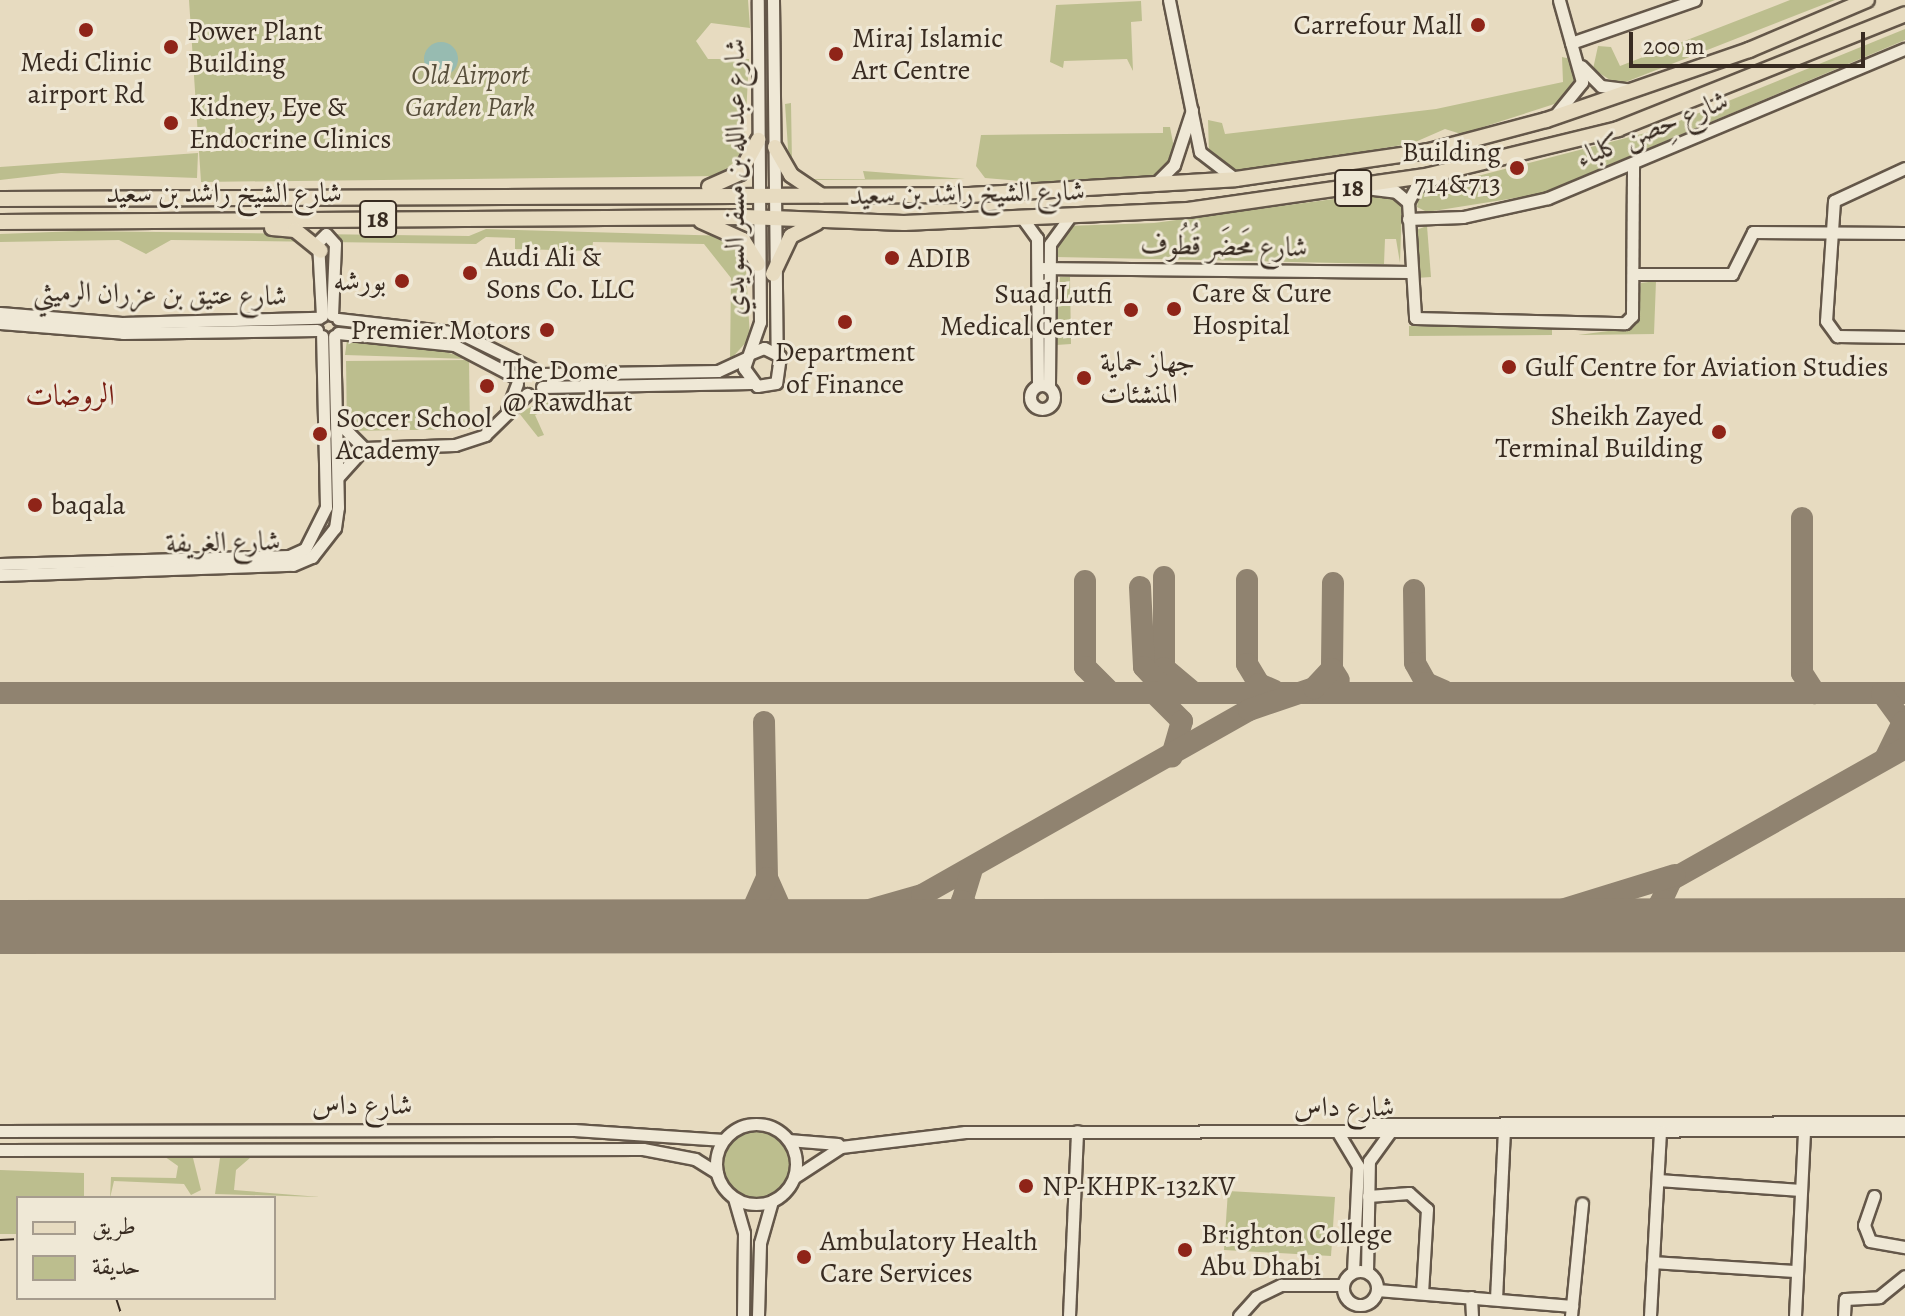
<!DOCTYPE html>
<html>
<head>
<meta charset="utf-8">
<style>
	body { margin:0 }
	#map { position:relative; width:1905px; height:1316px; overflow:hidden; background:#e7dbc0; font-family:Alegreya,Amiri,serif }
	div>[style] { position:absolute }
	.green>* { inset:0; background:#bcbe8e }
	.round { border-radius:50% }
	.water>* { inset:0; background:#97bbb1 }
	.taxiway>* { height:22px; margin:-11px; padding:0 11px; transform-origin:11px; border-radius:11px; background:#908370 }
	.runway>* { height:54px; margin:-27px; padding:0 27px; transform-origin:27px; border-radius:27px; background:#908370 }
	.roads { filter:drop-shadow(2px 0 #645749) drop-shadow(-2px 0 #645749) drop-shadow(0 2px #645749) drop-shadow(0 -2px #645749) }
	.minor>* { height:11px; margin:-5.5px; padding:0 5.5px; transform-origin:5.5px; border-radius:5.5px; background:#efe8d6 }
	.minor>.ring { margin:-5.5px; padding:0; box-sizing:content-box; background:none; border:11px solid #efe8d6; border-radius:50% }
	.major>* { height:14px; margin:-7px; padding:0 7px; transform-origin:7px; border-radius:7px; background:#e7dbc0 }
	.rail>* { height:2px; margin-top:-1px; transform-origin:0; background:repeating-linear-gradient(90deg,#382b21 0 14px,transparent 0 28px) }
	.dots>* { width:22px; height:22px; translate:-50% -50%; box-sizing:border-box; border:4px solid #efe8d6; border-radius:50% }
	span { translate:-50% -50%; white-space:nowrap; text-align:center; line-height:1.15; -webkit-text-stroke:6px #efe8d6; paint-order:stroke }
	.shield-label span { padding:2px 6px; background:#efe8d6; border:2px solid; border-radius:6px; -webkit-text-stroke-width:0 }
	.shield-label { font-size:26px; color:#382b21; font-weight:700 }
	.poi-label { font-size:28px; color:#382b21 }
	.right { translate:-100% -50%; text-align:right }
	.left { translate:0 -50%; text-align:left }
	.park-label { font-size:28px; color:#59503c; font-style:italic }
	.street-label { font-size:28px; color:#382b21 }
	.neighbourhood-label { font-size:30px; color:#7a1f14 }
	.legend { position:absolute; left:16px; top:1196px; width:260px; height:104px; box-sizing:border-box; background:#efe8d6; border:2px solid #a69c8e; margin:0; padding:10px 14px; list-style:none; font-size:24px; color:#382b21 }
	.legend li { display:flex; align-items:center; gap:16px; height:40px }
	.legend b { width:40px; border:2px solid #a69c8e }
	.scale { position:absolute; left:1629px; top:32px; width:236px; height:36px; box-sizing:border-box; border:4px solid #382b21; border-top:0; padding-left:10px; font-size:24px; line-height:28px; white-space:nowrap; color:#382b21; -webkit-text-stroke:6px #efe8d6; paint-order:stroke }
</style>
</head>
<body>
<div id="map">
	<div class="green">
		<div style="clip-path:polygon(189px 0,748px 0,750px 28px,711px 23px,696px 41px,708px 59px,749px 59px,744px 153px,719px 176px,201px 182px)"></div>
		<div style="clip-path:polygon(1790px 0,1835px 0,1618px 85px,1593px 69px,1598px 46px,1611px 47px,1620px 66px)"></div>
		<div style="clip-path:polygon(1141px 1px,1142px 21px,1131px 22px,1133px 71px,1127px 59px,1064px 61px,1063px 68px,1050px 62px,1056px 5px)"></div>
		<div style="clip-path:polygon(1905px 29px,1905px 40px,1540px 194px,1427px 212px,1417px 207px,1419px 195px,1431px 188px,1657px 130px)"></div>
		<div style="clip-path:polygon(1562px 57px,1571px 59px,1577px 82px,1570px 99px,1461px 134px,1445px 129px,1413px 143px,1237px 174px,1209px 154px,1208px 120px,1222px 123px,1225px 134px,1436px 109px,1563px 82px)"></div>
		<div style="clip-path:polygon(791px 103px,792px 163px,809px 179px,865px 179px,863px 171px,965px 179px,805px 180px,789px 163px,785px 104px)"></div>
		<div style="clip-path:polygon(1163px 127px,1170px 127px,1175px 153px,1160px 177px,1058px 184px,985px 178px,976px 166px,981px 135px,1163px 133px)"></div>
		<div style="clip-path:polygon(198px 153px,197px 178px,61px 173px,0 180px,0 167px)"></div>
		<div style="clip-path:polygon(1349px 197px,1388px 196px,1402px 204px,1400px 263px,1396px 239px,1385px 239px,1384px 264px,1056px 257px,1057px 235px,1066px 226px,1154px 223px)"></div>
		<div style="clip-path:polygon(1427px 226px,1431px 277px,1416px 278px,1416px 230px)"></div>
		<div style="clip-path:polygon(486px 229px,730px 236px,745px 253px,750px 338px,730px 360px,731px 278px,704px 244px,593px 242px,592px 251px,515px 249px,515px 238px,486px 237px,476px 244px,171px 240px,146px 254px,119px 240px,0 242px,0 234px,78px 231px,469px 236px)"></div>
		<div style="clip-path:polygon(1060px 277px,1070px 277px,1071px 344px,1056px 345px)"></div>
		<div style="clip-path:polygon(1656px 281px,1654px 334px,1578px 335px,1631px 328px,1641px 283px)"></div>
		<div style="clip-path:polygon(1409px 326px,1552px 329px,1552px 335px,1409px 336px)"></div>
		<div style="clip-path:polygon(394px 338px,410px 342px,470px 359px,345px 355px,347px 340px)"></div>
		<div style="clip-path:polygon(469px 360px,470px 429px,347px 431px,346px 361px)"></div>
		<div style="clip-path:polygon(588px 393px,535px 415px,544px 435px,538px 437px,519px 413px,555px 395px)"></div>
		<div class="round" style="left:723px;top:1130px;width:70px;height:70px"></div>
		<div style="clip-path:polygon(257px 1152px,236px 1170px,234px 1190px,320px 1197px,215px 1194px,220px 1158px)"></div>
		<div style="clip-path:polygon(161px 1154px,193px 1158px,201px 1190px,191px 1195px,184px 1184px,114px 1181px,110px 1198px,111px 1177px,176px 1178px,178px 1166px)"></div>
		<div style="clip-path:polygon(0 1170px,84px 1173px,84px 1198px,18px 1198px,18px 1234px,0 1234px)"></div>
		<div style="clip-path:polygon(1228px 1191px,1335px 1197px,1331px 1256px,1224px 1250px)"></div>
	</div>
	<div class="water">
		<div class="round" style="left:424px;top:42px;width:34px;height:34px"></div>
	</div>
	<div class="taxiway">
		<div style="left:1802px;top:518px;width:155px;rotate:90deg"></div>
		<div style="left:1802px;top:673px;width:24px;rotate:57deg"></div>
		<div style="left:1164px;top:577px;width:91px;rotate:90deg"></div>
		<div style="left:1164px;top:668px;width:35px;rotate:40deg"></div>
		<div style="left:1247px;top:580px;width:84px;rotate:90deg"></div>
		<div style="left:1247px;top:664px;width:23px;rotate:59deg"></div>
		<div style="left:1259px;top:684px;width:17px;rotate:24deg"></div>
		<div style="left:1085px;top:581px;width:86px;rotate:90deg"></div>
		<div style="left:1085px;top:667px;width:34px;rotate:45deg"></div>
		<div style="left:1333px;top:583px;width:86px;rotate:90.7deg"></div>
		<div style="left:1332px;top:669px;width:13px;rotate:58deg"></div>
		<div style="left:1140px;top:587px;width:80px;rotate:87.1deg"></div>
		<div style="left:1144px;top:667px;width:34px;rotate:47deg"></div>
		<div style="left:1414px;top:590px;width:73px;rotate:89.2deg"></div>
		<div style="left:1415px;top:663px;width:23px;rotate:61deg"></div>
		<div style="left:1426px;top:683px;width:20px;rotate:24deg"></div>
		<div style="left:1153px;top:692px;width:41px;rotate:45deg"></div>
		<div style="left:1182px;top:721px;width:37px;rotate:106deg"></div>
		<div style="left:0;top:693px;width:1905px"></div>
		<div style="left:1882px;top:693px;width:36px;rotate:54deg"></div>
		<div style="left:1903px;top:722px;width:39px;rotate:116deg"></div>
		<div style="left:764px;top:722px;width:156px;rotate:88.9deg"></div>
		<div style="left:767px;top:878px;width:39px;rotate:66deg"></div>
		<div style="left:783px;top:914px;width:32px;rotate:22deg"></div>
		<div style="left:813px;top:926px;width:113px;rotate:-15.9deg"></div>
		<div style="left:922px;top:895px;width:376px;rotate:-29.5deg"></div>
		<div style="left:1249px;top:710px;width:69px;rotate:-18.7deg"></div>
		<div style="left:1314px;top:688px;width:26px;rotate:-47deg"></div>
		<div style="left:972px;top:869px;width:34px;rotate:107deg"></div>
		<div style="left:962px;top:901px;width:35px;rotate:46deg"></div>
		<div style="left:1696px;top:925px;width:42px;rotate:-149.7deg"></div>
		<div style="left:1660px;top:904px;width:26px;rotate:-65deg"></div>
		<div style="left:1671px;top:880px;width:269px;rotate:-29.4deg"></div>
		<div style="left:715px;top:926px;width:40px;rotate:-22deg"></div>
		<div style="left:752px;top:911px;width:36px;rotate:-66deg"></div>
		<div style="left:1461px;top:926px;width:82px;rotate:-7deg"></div>
		<div style="left:1542px;top:916px;width:139px;rotate:-17.1deg"></div>
	</div>
	<div class="runway">
		<div style="left:0;top:927px;width:1905px;rotate:-0.06deg"></div>
	</div>
	<div class="roads">
		<div class="minor">
			<div style="left:773px;top:0;width:353px;rotate:89.4deg"></div>
			<div style="left:1169px;top:0;width:155px;rotate:78.5deg"></div>
			<div style="left:1200px;top:152px;width:43px;rotate:37.4deg"></div>
			<div style="left:1571px;top:43px;width:131px;rotate:-19.1deg"></div>
			<div style="left:1581px;top:66px;width:28px;rotate:45deg"></div>
			<div style="left:1601px;top:86px;width:26px;rotate:7deg"></div>
			<div style="left:1557px;top:113px;width:40px;rotate:-51deg"></div>
			<div style="left:1582px;top:82px;width:85px;rotate:-105.7deg"></div>
			<div style="left:1905px;top:168px;width:78px;rotate:155.1deg"></div>
			<div style="left:1834px;top:201px;width:120px;rotate:93.8deg"></div>
			<div style="left:1826px;top:321px;width:19px;rotate:54deg"></div>
			<div style="left:1837px;top:336px;width:68px;rotate:0.8deg"></div>
			<div style="left:1434px;top:179px;width:20px;rotate:156deg"></div>
			<div style="left:1416px;top:187px;width:17px;rotate:118deg"></div>
			<div style="left:1408px;top:202px;width:116px;rotate:86.5deg"></div>
			<div style="left:1415px;top:318px;width:210px;rotate:1.4deg"></div>
			<div style="left:1625px;top:323px;width:10px;rotate:-45deg"></div>
			<div style="left:1632px;top:316px;width:151px;rotate:-89.6deg"></div>
			<div style="left:1154px;top:185px;width:28px;rotate:-45deg"></div>
			<div style="left:1174px;top:165px;width:58px;rotate:-71.9deg"></div>
			<div style="left:1365px;top:188px;width:31px;rotate:7deg"></div>
			<div style="left:1396px;top:192px;width:16px;rotate:40deg"></div>
			<div style="left:1023px;top:219px;width:24px;rotate:54deg"></div>
			<div style="left:1037px;top:238px;width:147px;rotate:89.6deg"></div>
			<div style="left:1408px;top:219px;width:55px;rotate:-2.1deg"></div>
			<div style="left:1463px;top:217px;width:87px;rotate:-12.6deg"></div>
			<div style="left:1548px;top:198px;width:387px;rotate:-22.7deg"></div>
			<div style="left:1038px;top:268px;width:372px;rotate:0.6deg"></div>
			<div style="left:1633px;top:274px;width:99px"></div>
			<div style="left:1732px;top:274px;width:47px;rotate:-63.4deg"></div>
			<div style="left:1753px;top:232px;width:152px;rotate:0.4deg"></div>
			<div style="left:0;top:313px;width:122px;rotate:4.7deg"></div>
			<div style="left:122px;top:323px;width:197px;rotate:-1.5deg"></div>
			<div style="left:322px;top:316px;width:74px;rotate:-93.1deg"></div>
			<div style="left:318px;top:242px;width:11px;rotate:-45deg"></div>
			<div style="left:326px;top:234px;width:13px;rotate:48deg"></div>
			<div style="left:335px;top:244px;width:71px;rotate:92.4deg"></div>
			<div style="left:338px;top:319px;width:123px;rotate:6.5deg"></div>
			<div style="left:460px;top:333px;width:79px;rotate:26.2deg"></div>
			<div style="left:0;top:323px;width:123px;rotate:4.6deg"></div>
			<div style="left:123px;top:333px;width:194px;rotate:-0.9deg"></div>
			<div style="left:338px;top:333px;width:117px;rotate:5.9deg"></div>
			<div style="left:454px;top:345px;width:71px;rotate:27.6deg"></div>
			<div style="left:751px;top:353px;width:14px;rotate:-21deg"></div>
			<div style="left:764px;top:348px;width:18px;rotate:27deg"></div>
			<div style="left:780px;top:356px;width:27px;rotate:98deg"></div>
			<div style="left:776px;top:383px;width:19px;rotate:171deg"></div>
			<div style="left:757px;top:386px;width:22px;rotate:-126deg"></div>
			<div style="left:744px;top:368px;width:49px;rotate:-70.8deg"></div>
			<div style="left:760px;top:322px;width:322px;rotate:-90.4deg"></div>
			<div style="left:542px;top:374px;width:176px;rotate:-1deg"></div>
			<div style="left:718px;top:371px;width:31px;rotate:-25deg"></div>
			<div class="ring" style="left:1030px;top:385px;width:13px;height:13px"></div>
			<div style="left:1049px;top:386px;width:142px;rotate:-89.6deg"></div>
			<div style="left:1050px;top:244px;width:31px;rotate:-54deg"></div>
			<div style="left:542px;top:387px;width:209px;rotate:-1.1deg"></div>
			<div style="left:507px;top:410px;width:28px;rotate:-69deg"></div>
			<div style="left:336px;top:420px;width:40px;rotate:45deg"></div>
			<div style="left:364px;top:448px;width:91px;rotate:-1.9deg"></div>
			<div style="left:455px;top:445px;width:32px;rotate:-18deg"></div>
			<div style="left:485px;top:435px;width:59px;rotate:-44.3deg"></div>
			<div style="left:338px;top:477px;width:39px;rotate:-48deg"></div>
			<div style="left:0;top:564px;width:289px;rotate:-1.6deg"></div>
			<div style="left:289px;top:556px;width:17px;rotate:-24deg"></div>
			<div style="left:305px;top:549px;width:47px;rotate:-63.4deg"></div>
			<div style="left:326px;top:507px;width:171px;rotate:-91.3deg"></div>
			<div style="left:0;top:575px;width:293px;rotate:-2deg"></div>
			<div style="left:293px;top:565px;width:21px;rotate:-23deg"></div>
			<div style="left:312px;top:557px;width:37px;rotate:-52deg"></div>
			<div style="left:335px;top:528px;width:21px;rotate:-82deg"></div>
			<div style="left:338px;top:507px;width:171px;rotate:-91.3deg"></div>
			<div class="ring" style="left:716px;top:1124px;width:69px;height:69px"></div>
			<div style="left:1366px;top:1124px;width:539px;rotate:-0.21deg"></div>
			<div style="left:0;top:1131px;width:574px;rotate:-0.1deg"></div>
			<div style="left:574px;top:1130px;width:150px;rotate:3.8deg"></div>
			<div style="left:1337px;top:1131px;width:41px;rotate:59deg"></div>
			<div style="left:1358px;top:1166px;width:106px;rotate:92.7deg"></div>
			<div style="left:788px;top:1140px;width:50px;rotate:4.6deg"></div>
			<div style="left:0;top:1150px;width:643px;rotate:-0.09deg"></div>
			<div style="left:643px;top:1149px;width:53px;rotate:10.9deg"></div>
			<div style="left:695px;top:1159px;width:26px;rotate:32deg"></div>
			<div style="left:795px;top:1177px;width:55px;rotate:-33.1deg"></div>
			<div style="left:841px;top:1147px;width:125px;rotate:-6.9deg"></div>
			<div style="left:965px;top:1132px;width:940px;rotate:-0.12deg"></div>
			<div style="left:1658px;top:1180px;width:143px;rotate:4deg"></div>
			<div style="left:1368px;top:1196px;width:41px;rotate:-4.2deg"></div>
			<div style="left:1409px;top:1193px;width:24px;rotate:42deg"></div>
			<div style="left:1427px;top:1209px;width:84px;rotate:93.4deg"></div>
			<div style="left:1874px;top:1196px;width:31px;rotate:109deg"></div>
			<div style="left:1864px;top:1225px;width:17px;rotate:69deg"></div>
			<div style="left:1870px;top:1241px;width:36px;rotate:10deg"></div>
			<div style="left:734px;top:1198px;width:36px;rotate:74deg"></div>
			<div style="left:744px;top:1233px;width:83px;rotate:90.7deg"></div>
			<div style="left:1653px;top:1262px;width:144px;rotate:3.6deg"></div>
			<div class="ring" style="left:1343px;top:1271px;width:23px;height:23px"></div>
			<div style="left:1367px;top:1272px;width:111px;rotate:-89deg"></div>
			<div style="left:1369px;top:1161px;width:37px;rotate:-54deg"></div>
			<div style="left:1377px;top:1290px;width:196px;rotate:4.7deg"></div>
			<div style="left:1471px;top:1297px;width:19px;rotate:87deg"></div>
			<div style="left:1496px;top:1299px;width:168px;rotate:-87.3deg"></div>
			<div style="left:758px;top:1316px;width:73px;rotate:-88.4deg"></div>
			<div style="left:760px;top:1243px;width:44px;rotate:-74.1deg"></div>
			<div style="left:1069px;top:1316px;width:185px;rotate:-87.5deg"></div>
			<div style="left:1239px;top:1316px;width:25px;rotate:-48deg"></div>
			<div style="left:1256px;top:1297px;width:28px;rotate:-26deg"></div>
			<div style="left:1281px;top:1285px;width:62px"></div>
			<div style="left:1571px;top:1316px;width:113px;rotate:-84.4deg"></div>
			<div style="left:1650px;top:1316px;width:185px;rotate:-86.9deg"></div>
			<div style="left:1795px;top:1316px;width:185px;rotate:-87.2deg"></div>
			<div style="left:1844px;top:1316px;width:17px;rotate:-87deg"></div>
			<div style="left:1845px;top:1299px;width:34px;rotate:-3deg"></div>
			<div style="left:1879px;top:1297px;width:33px;rotate:-39deg"></div>
		</div>
		<div class="major">
			<div style="left:775px;top:147px;width:32px;rotate:60deg"></div>
			<div style="left:791px;top:175px;width:37px;rotate:34deg"></div>
			<div style="left:709px;top:187px;width:34px;rotate:-24deg"></div>
			<div style="left:740px;top:173px;width:38px;rotate:-61deg"></div>
			<div style="left:0;top:199px;width:969px;rotate:-0.24deg"></div>
			<div style="left:969px;top:195px;width:267px;rotate:-3.4deg"></div>
			<div style="left:1236px;top:179px;width:195px;rotate:-8.3deg"></div>
			<div style="left:1429px;top:151px;width:121px;rotate:-14.8deg"></div>
			<div style="left:1546px;top:120px;width:215px;rotate:-19deg"></div>
			<div style="left:1749px;top:50px;width:128px;rotate:-23deg"></div>
			<div style="left:701px;top:221px;width:46px;rotate:24.3deg"></div>
			<div style="left:743px;top:240px;width:28px;rotate:58deg"></div>
			<div style="left:0;top:222px;width:745px;rotate:-0.38deg"></div>
			<div style="left:745px;top:217px;width:159px;rotate:2.2deg"></div>
			<div style="left:904px;top:223px;width:284px;rotate:-2.6deg"></div>
			<div style="left:1188px;top:210px;width:245px;rotate:-8.2deg"></div>
			<div style="left:1430px;top:175px;width:194px;rotate:-13.7deg"></div>
			<div style="left:1618px;top:129px;width:309px;rotate:-21.8deg"></div>
			<div style="left:272px;top:228px;width:23px;rotate:5deg"></div>
			<div style="left:295px;top:230px;width:33px;rotate:39deg"></div>
			<div style="left:773px;top:274px;width:42px;rotate:-64.7deg"></div>
			<div style="left:791px;top:236px;width:29px;rotate:-27deg"></div>
		</div>
	</div>
	<div class="rail">
		<div style="left:0;top:1240px;width:18px;rotate:-3deg"></div>
		<div style="left:116px;top:1298px;width:19px;rotate:72deg"></div>
	</div>
	<div class="dots">
		<div style="left:1478px;top:25px;background:#8f2418"></div>
		<div style="left:86px;top:30px;background:#8f2418"></div>
		<div style="left:171px;top:47px;background:#8f2418"></div>
		<div style="left:836px;top:54px;background:#8f2418"></div>
		<div style="left:171px;top:123px;background:#8f2418"></div>
		<div style="left:1517px;top:168px;background:#8f2418"></div>
		<div style="left:892px;top:258px;background:#8f2418"></div>
		<div style="left:470px;top:273px;background:#8f2418"></div>
		<div style="left:402px;top:281px;background:#8f2418"></div>
		<div style="left:1174px;top:309px;background:#8f2418"></div>
		<div style="left:1131px;top:310px;background:#8f2418"></div>
		<div style="left:845px;top:322px;background:#8f2418"></div>
		<div style="left:547px;top:330px;background:#8f2418"></div>
		<div style="left:1509px;top:367px;background:#8f2418"></div>
		<div style="left:1084px;top:378px;background:#8f2418"></div>
		<div style="left:487px;top:386px;background:#8f2418"></div>
		<div style="left:1719px;top:432px;background:#8f2418"></div>
		<div style="left:320px;top:434px;background:#8f2418"></div>
		<div style="left:35px;top:505px;background:#8f2418"></div>
		<div style="left:1026px;top:1186px;background:#8f2418"></div>
		<div style="left:1185px;top:1250px;background:#8f2418"></div>
		<div style="left:804px;top:1257px;background:#8f2418"></div>
	</div>
	<div class="shield-label">
		<span style="left:1353px;top:188px">18</span>
		<span style="left:378px;top:219px">18</span>
	</div>
	<div class="poi-label">
		<span class="right" style="left:1462px;top:25px">Carrefour Mall</span>
		<span class="left" style="left:187px;top:47px">Power Plant<br>Building</span>
		<span class="left" style="left:852px;top:54px">Miraj Islamic<br>Art Centre</span>
		<span style="left:86px;top:78px">Medi Clinic<br>airport Rd</span>
		<span class="left" style="left:189px;top:123px">Kidney, Eye &amp;<br>Endocrine Clinics</span>
		<span class="right" style="left:1501px;top:168px">Building<br>714&amp;713</span>
		<span class="left" style="left:486px;top:273px">Audi Ali &amp;<br>Sons Co. LLC</span>
		<span class="left" style="left:908px;top:258px">ADIB</span>
		<span class="right" style="left:386px;top:281px">بورشه</span>
		<span class="left" style="left:1192px;top:309px">Care &amp; Cure<br>Hospital</span>
		<span class="right" style="left:1113px;top:310px">Suad Lutfi<br>Medical Center</span>
		<span class="right" style="left:531px;top:330px">Premier Motors</span>
		<span style="left:845px;top:368px">Department<br>of Finance</span>
		<span class="left" style="left:1100px;top:378px">جهاز حماية<br>المنشئات</span>
		<span class="left" style="left:1525px;top:367px">Gulf Centre for Aviation Studies</span>
		<span class="left" style="left:503px;top:386px">The Dome<br>@ Rawdhat</span>
		<span class="right" style="left:1703px;top:432px">Sheikh Zayed<br>Terminal Building</span>
		<span class="left" style="left:336px;top:434px">Soccer School<br>Academy</span>
		<span class="left" style="left:51px;top:505px">baqala</span>
		<span class="left" style="left:1042px;top:1186px">NP-KHPK-132KV</span>
		<span class="left" style="left:1201px;top:1250px">Brighton College<br>Abu Dhabi</span>
		<span class="left" style="left:820px;top:1257px">Ambulatory Health<br>Care Services</span>
	</div>
	<div class="park-label">
		<span style="left:470px;top:91px">Old Airport<br>Garden Park</span>
	</div>
	<div class="street-label">
		<span style="left:1652px;top:129px;rotate:-22deg">شارع حِصن كلباء</span>
		<span style="left:735px;top:177px;rotate:-90deg">شارع عبدالله بن مسفر السويدي</span>
		<span style="left:224px;top:193px">شارع الشيخ راشد بن سعيد</span>
		<span style="left:967px;top:193px;rotate:-1deg">شارع الشيخ راشد بن سعيد</span>
		<span style="left:1224px;top:246px;rotate:1deg">شارع مَحضَر قُطُوف</span>
		<span style="left:160px;top:294px;rotate:1deg">شارع عتيق بن عزران الرميثي</span>
		<span style="left:223px;top:542px;rotate:-1deg">شارع الغريفة</span>
		<span style="left:362px;top:1105px">شارع داس</span>
		<span style="left:1344px;top:1107px">شارع داس</span>
	</div>
	<div class="neighbourhood-label">
		<span style="left:70px;top:395px">الروضات</span>
	</div>
	<ul class="legend">
	<li><b style="height:10px;background:#e7dbc0"></b>طريق</li>
	<li><b style="height:22px;background:#bcbe8e"></b>حديقة</li>
	</ul>
	<div class="scale">200 m</div>
</div>
</body>
</html>
